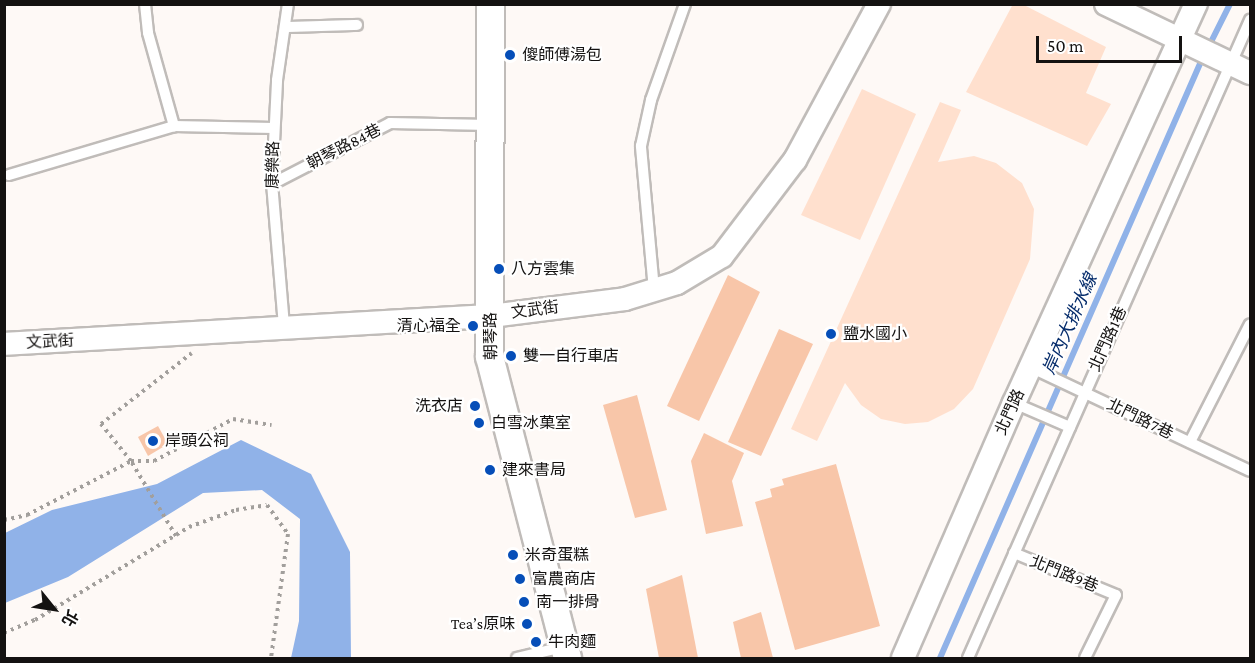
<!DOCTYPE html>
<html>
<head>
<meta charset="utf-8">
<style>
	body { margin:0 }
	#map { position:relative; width:1255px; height:663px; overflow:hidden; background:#fef9f6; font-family:"Crimson Pro","Noto Sans TC",serif }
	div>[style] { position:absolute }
	.green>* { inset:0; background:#ffe0ce }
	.water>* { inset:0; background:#90b2e8 }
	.stream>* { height:6px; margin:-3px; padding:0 3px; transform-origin:3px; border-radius:3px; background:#90b2e8 }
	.building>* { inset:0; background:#f8c6a9 }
	.path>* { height:4px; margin-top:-2px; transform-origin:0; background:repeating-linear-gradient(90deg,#a29f9c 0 3px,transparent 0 7.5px) }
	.roads { filter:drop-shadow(2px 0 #c0bcb9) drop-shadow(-2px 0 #c0bcb9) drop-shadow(0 2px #c0bcb9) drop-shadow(0 -2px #c0bcb9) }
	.service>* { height:10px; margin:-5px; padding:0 5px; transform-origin:5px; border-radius:5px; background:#fff }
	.minor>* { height:22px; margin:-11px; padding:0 11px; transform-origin:11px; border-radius:11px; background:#fff }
	.tertiary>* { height:27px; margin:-13.5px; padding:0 13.5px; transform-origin:13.5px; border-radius:13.5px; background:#fff }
	.dots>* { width:16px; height:16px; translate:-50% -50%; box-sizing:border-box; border:3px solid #fff; border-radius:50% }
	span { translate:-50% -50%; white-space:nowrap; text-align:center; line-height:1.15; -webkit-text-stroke:4.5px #fff; paint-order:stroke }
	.poi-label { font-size:16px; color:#141211 }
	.left { translate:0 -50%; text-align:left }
	.right { translate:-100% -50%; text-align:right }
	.street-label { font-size:16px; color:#141211 }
	.water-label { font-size:18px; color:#062c6b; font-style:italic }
	.frame { position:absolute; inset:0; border:6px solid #141211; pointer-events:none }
	.north { position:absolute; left:24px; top:579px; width:60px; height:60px; -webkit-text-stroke:4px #fff; paint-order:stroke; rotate:120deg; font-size:16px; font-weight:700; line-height:24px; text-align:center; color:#141211 }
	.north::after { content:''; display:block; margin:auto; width:21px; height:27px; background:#141211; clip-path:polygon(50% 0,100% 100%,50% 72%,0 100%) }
	.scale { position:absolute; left:1036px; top:36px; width:146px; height:27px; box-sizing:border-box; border:3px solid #141211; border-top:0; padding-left:8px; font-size:18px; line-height:21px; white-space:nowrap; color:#141211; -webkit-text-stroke:4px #fff; paint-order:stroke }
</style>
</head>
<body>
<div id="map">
	<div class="green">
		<div style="clip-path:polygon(1013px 4px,1024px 5px,1106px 47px,1086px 93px,1111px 104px,1087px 146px,966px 92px)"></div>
		<div style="clip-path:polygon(862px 89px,916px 114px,860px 240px,801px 215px)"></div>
		<div style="clip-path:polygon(940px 102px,961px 110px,938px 162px,974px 156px,996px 163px,1022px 183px,1034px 209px,1030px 259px,973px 389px,954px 409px,928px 422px,905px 424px,881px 419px,861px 405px,845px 383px,817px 441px,791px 429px)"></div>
	</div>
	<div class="water">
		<div style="clip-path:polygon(241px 440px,311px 474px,350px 552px,351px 658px,291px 658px,299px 621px,300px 519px,262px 490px,203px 493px,68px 577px,5px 603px,5px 533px,52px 510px,157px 484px)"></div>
	</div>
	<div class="stream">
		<div style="left:1208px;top:48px;width:49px;rotate:-63.4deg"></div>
		<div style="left:940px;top:658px;width:656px;rotate:-66.37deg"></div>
	</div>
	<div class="building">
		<div style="clip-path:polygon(728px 275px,760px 292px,699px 421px,667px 406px)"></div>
		<div style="clip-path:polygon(779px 329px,813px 344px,761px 456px,728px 442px)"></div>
		<div style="clip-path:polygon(637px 395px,667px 510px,635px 518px,603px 405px)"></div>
		<div style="clip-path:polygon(158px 426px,168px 444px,148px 456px,138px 437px)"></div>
		<div style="clip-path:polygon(704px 433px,744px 453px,732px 481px,743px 526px,706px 534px,691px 461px)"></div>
		<div style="clip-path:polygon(836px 464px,880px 626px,795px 650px,755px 502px,772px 497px,770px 489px,784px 485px,782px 479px)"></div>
		<div style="clip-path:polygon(682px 575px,698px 658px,659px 658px,646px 589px)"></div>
		<div style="clip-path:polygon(761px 612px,773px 658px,741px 658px,733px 622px)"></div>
	</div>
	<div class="path">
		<div style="left:4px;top:520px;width:24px;rotate:-12deg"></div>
		<div style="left:27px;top:515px;width:117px;rotate:-27.4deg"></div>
		<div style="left:131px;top:461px;width:23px"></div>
		<div style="left:154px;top:461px;width:89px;rotate:-28deg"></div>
		<div style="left:233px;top:419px;width:39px;rotate:9deg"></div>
		<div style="left:176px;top:536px;width:87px;rotate:-121deg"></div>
		<div style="left:131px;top:461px;width:48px;rotate:-129deg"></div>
		<div style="left:101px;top:424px;width:115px;rotate:-38deg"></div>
		<div style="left:4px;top:633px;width:34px;rotate:-23deg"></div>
		<div style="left:35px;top:620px;width:180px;rotate:-31.1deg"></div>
		<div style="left:189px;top:527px;width:50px;rotate:-19.9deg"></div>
		<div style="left:236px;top:510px;width:31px;rotate:-9deg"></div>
		<div style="left:267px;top:505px;width:36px;rotate:54deg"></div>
		<div style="left:288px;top:534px;width:125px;rotate:97.8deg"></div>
	</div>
	<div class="roads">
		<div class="service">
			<div style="left:145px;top:4px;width:29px;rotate:84deg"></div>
			<div style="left:148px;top:33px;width:97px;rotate:74.4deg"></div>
			<div style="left:174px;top:126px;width:100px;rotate:1.1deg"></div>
			<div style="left:285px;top:27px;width:72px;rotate:-1.6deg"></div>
			<div style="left:9px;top:175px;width:172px;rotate:-16.5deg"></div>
			<div style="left:272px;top:184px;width:133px;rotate:-27.3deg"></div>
			<div style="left:390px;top:123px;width:100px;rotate:1.1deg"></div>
			<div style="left:654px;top:290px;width:145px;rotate:-95.2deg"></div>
			<div style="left:641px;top:146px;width:47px;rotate:-77.7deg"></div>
			<div style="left:651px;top:100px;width:102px;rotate:-70.5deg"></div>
			<div style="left:284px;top:326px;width:143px;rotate:-94.8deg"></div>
			<div style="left:272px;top:184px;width:104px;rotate:-87.2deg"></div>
			<div style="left:277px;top:80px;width:77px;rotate:-81.8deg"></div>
			<div style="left:1030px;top:367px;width:243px;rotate:25.3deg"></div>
			<div style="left:1014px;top:403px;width:61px;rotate:23.2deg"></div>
			<div style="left:1190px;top:442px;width:132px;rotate:-63deg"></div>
			<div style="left:1014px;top:553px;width:110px;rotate:22.4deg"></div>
			<div style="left:1116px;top:595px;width:70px;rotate:116.2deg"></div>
			<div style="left:517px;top:658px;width:47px;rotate:-13.4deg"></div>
			<div style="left:968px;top:658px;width:698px;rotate:-66.15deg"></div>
		</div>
		<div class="minor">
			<div style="left:1106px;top:4px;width:160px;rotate:25.6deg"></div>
			<div style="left:4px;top:344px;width:488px;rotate:-3.3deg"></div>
			<div style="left:491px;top:316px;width:135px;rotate:-7.2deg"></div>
			<div style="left:625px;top:299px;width:54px;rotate:-17.1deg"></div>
			<div style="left:677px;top:283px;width:52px;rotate:-31deg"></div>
			<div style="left:722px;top:256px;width:121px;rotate:-52.8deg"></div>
			<div style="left:795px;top:160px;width:177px;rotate:-61.7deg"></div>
			<div style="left:903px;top:658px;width:278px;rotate:-66.5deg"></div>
			<div style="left:1014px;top:403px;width:439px;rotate:-65.5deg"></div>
		</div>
		<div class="tertiary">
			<div style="left:490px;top:4px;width:352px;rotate:90.2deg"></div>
			<div style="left:489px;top:356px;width:312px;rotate:75.5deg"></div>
		</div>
	</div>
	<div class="dots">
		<div style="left:510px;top:55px;background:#064eb8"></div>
		<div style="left:499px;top:269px;background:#064eb8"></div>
		<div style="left:473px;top:326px;background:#064eb8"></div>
		<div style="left:831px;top:334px;background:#064eb8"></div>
		<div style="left:511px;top:356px;background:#064eb8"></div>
		<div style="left:475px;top:406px;background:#064eb8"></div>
		<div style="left:479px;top:423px;background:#064eb8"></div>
		<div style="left:153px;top:441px;background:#064eb8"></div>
		<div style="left:490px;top:470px;background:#064eb8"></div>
		<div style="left:513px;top:555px;background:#064eb8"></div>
		<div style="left:520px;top:579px;background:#064eb8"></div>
		<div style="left:524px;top:602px;background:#064eb8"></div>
		<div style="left:527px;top:624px;background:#064eb8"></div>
		<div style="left:536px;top:642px;background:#064eb8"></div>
	</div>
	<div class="poi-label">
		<span class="left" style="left:522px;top:55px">傻師傅湯包</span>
		<span class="left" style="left:511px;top:269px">八方雲集</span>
		<span class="right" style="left:461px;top:326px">清心福全</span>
		<span class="left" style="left:843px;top:334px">鹽水國小</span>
		<span class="left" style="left:523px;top:356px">雙一自行車店</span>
		<span class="right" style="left:463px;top:406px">洗衣店</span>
		<span class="left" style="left:491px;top:423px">白雪冰菓室</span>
		<span class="left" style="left:165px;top:441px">岸頭公祠</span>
		<span class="left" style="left:502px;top:470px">建來書局</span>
		<span class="left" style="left:525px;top:555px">米奇蛋糕</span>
		<span class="left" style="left:532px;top:579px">富農商店</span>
		<span class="left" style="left:536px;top:602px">南一排骨</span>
		<span class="right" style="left:515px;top:624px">Tea’s原味</span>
		<span class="left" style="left:548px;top:642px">牛肉麵</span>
	</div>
	<div class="street-label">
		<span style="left:344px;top:147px;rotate:-27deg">朝琴路84巷</span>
		<span style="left:273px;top:165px;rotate:-89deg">康樂路</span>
		<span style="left:535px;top:310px;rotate:-7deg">文武街</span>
		<span style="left:491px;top:336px;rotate:-91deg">朝琴路</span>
		<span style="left:1108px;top:339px;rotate:-66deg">北門路1巷</span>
		<span style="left:50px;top:342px;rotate:-3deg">文武街</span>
		<span style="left:1010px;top:412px;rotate:-66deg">北門路</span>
		<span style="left:1140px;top:419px;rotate:26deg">北門路7巷</span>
		<span style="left:1064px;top:574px;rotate:22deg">北門路9巷</span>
	</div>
	<div class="water-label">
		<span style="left:1070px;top:324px;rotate:-66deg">岸內大排水線</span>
	</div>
	<div class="frame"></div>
	<div class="north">北</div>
	<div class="scale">50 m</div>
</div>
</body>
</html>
